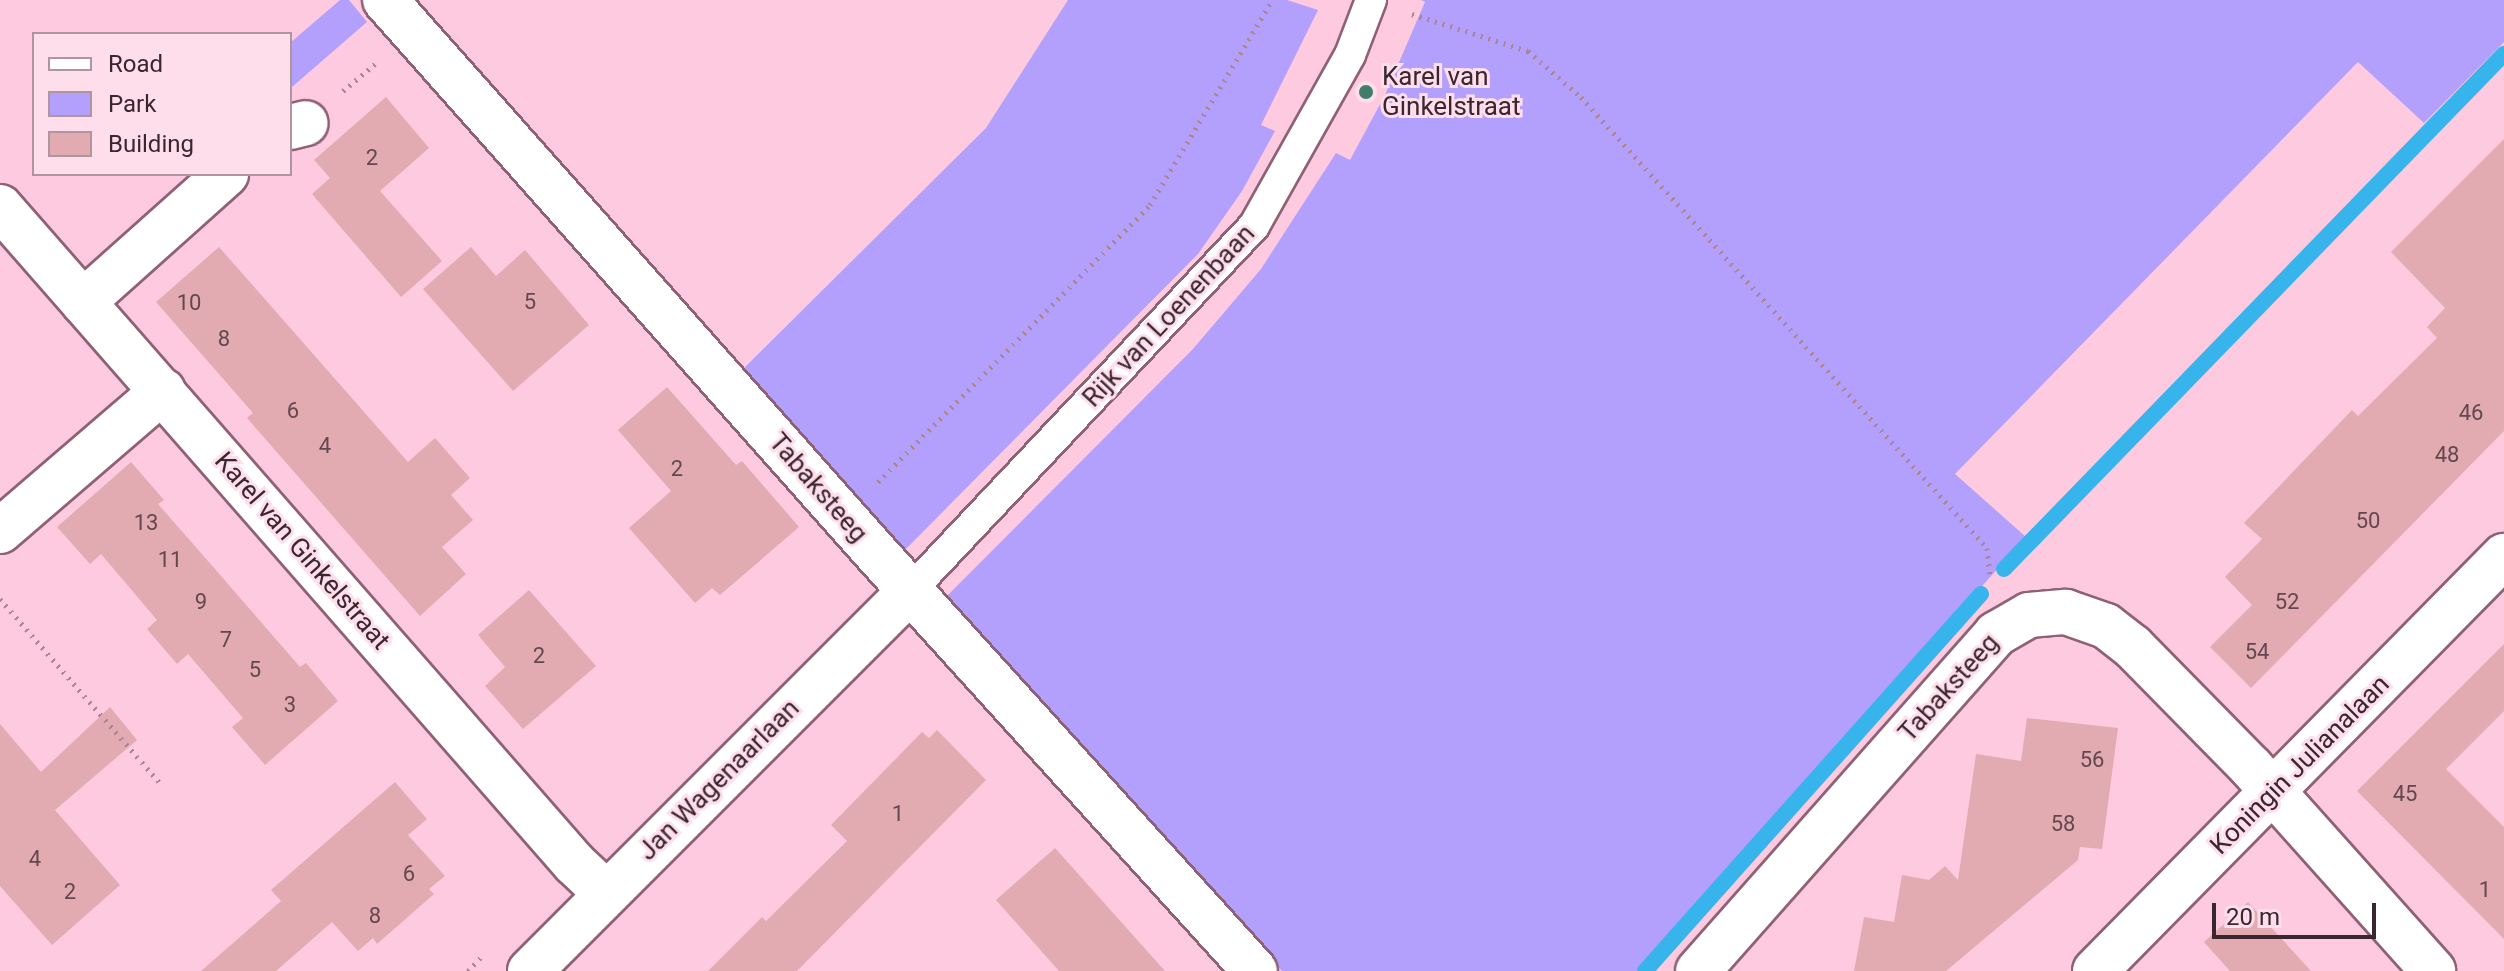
<!DOCTYPE html>
<html>
<head>
<meta charset="utf-8">
<style>
	body { margin:0 }
	#map { position:relative; width:2504px; height:971px; overflow:hidden; background:#fecadf; font-family:Roboto,sans-serif }
	div>[style] { position:absolute }
	.green>* { inset:0; background:#b2a0fc }
	.stream>* { height:16px; margin:-8px; padding:0 8px; transform-origin:8px; border-radius:8px; background:#36b4eb }
	.building>* { inset:0; background:#e2abb1 }
	.path>* { height:5px; margin-top:-2.5px; transform-origin:0; background:repeating-linear-gradient(90deg,#ab8594 0 2px,transparent 0 8px) }
	.roads { filter:drop-shadow(2px 0 #8f6175) drop-shadow(-2px 0 #8f6175) drop-shadow(0 2px #8f6175) drop-shadow(0 -2px #8f6175) }
	.lane>* { height:30px; margin:-15px; padding:0 15px; transform-origin:15px; border-radius:15px; background:#fff }
	.street>* { height:44px; margin:-22px; padding:0 22px; transform-origin:22px; border-radius:22px; background:#fff }
	.dots>* { width:22px; height:22px; translate:-50% -50%; box-sizing:border-box; border:4px solid #fedeeb; border-radius:50% }
	span { translate:-50% -50%; white-space:nowrap; text-align:center; line-height:1.15; -webkit-text-stroke:6px #fedeeb; paint-order:stroke }
	.number-label { font-size:22px; color:#64474f }
	.number-label span { -webkit-text-stroke-width:0 }
	.poi-label { font-size:26px; color:#3a262e }
	.left { translate:0 -50%; text-align:left }
	.street-label { font-size:26px; color:#3a262e }
	.legend { position:absolute; left:32px; top:32px; width:260px; height:144px; box-sizing:border-box; background:#fedeeb; border:2px solid #b0949f; margin:0; padding:10px 14px; list-style:none; font-size:24px; color:#3a262e }
	.legend li { display:flex; align-items:center; gap:16px; height:40px }
	.legend b { width:40px; border:2px solid #b0949f }
	.scale { position:absolute; left:2212px; top:903px; width:164px; height:36px; box-sizing:border-box; border:4px solid #3a262e; border-top:0; padding-left:10px; font-size:24px; line-height:28px; white-space:nowrap; color:#3a262e; -webkit-text-stroke:6px #fedeeb; paint-order:stroke }
</style>
</head>
<body>
<div id="map">
	<div class="green">
		<div style="clip-path:polygon(340px 0,349px 0,367px 22px,292px 87px,290px 43px)"></div>
		<div style="clip-path:polygon(1068px 0,1287px 0,1318px 10px,1261px 125px,1275px 131px,1242px 191px,1198px 254px,901px 554px,738px 374px,986px 128px)"></div>
		<div style="clip-path:polygon(1421px 0,2504px 0,2504px 42px,2424px 123px,2358px 62px,1955px 474px,2026px 537px,1637px 971px,1282px 971px,941px 602px,1193px 349px,1261px 269px,1336px 153px,1350px 160px,1385px 95px,1425px 2px)"></div>
	</div>
	<div class="stream">
		<div style="left:2004px;top:569px;width:718px;rotate:-45.85deg"></div>
		<div style="left:1645px;top:971px;width:505px;rotate:-48.29deg"></div>
	</div>
	<div class="building">
		<div style="clip-path:polygon(386px 97px,429px 148px,380px 191px,442px 261px,401px 297px,312px 194px,330px 178px,314px 160px)"></div>
		<div style="clip-path:polygon(2504px 139px,2504px 431px,2251px 688px,2210px 647px,2252px 605px,2225px 577px,2262px 539px,2244px 523px,2352px 410px,2358px 416px,2437px 338px,2427px 327px,2445px 308px,2391px 252px)"></div>
		<div style="clip-path:polygon(219px 247px,408px 462px,435px 438px,470px 478px,451px 495px,473px 520px,442px 547px,466px 574px,420px 616px,247px 418px,253px 413px,156px 302px)"></div>
		<div style="clip-path:polygon(471px 247px,496px 276px,525px 250px,589px 325px,513px 391px,423px 289px)"></div>
		<div style="clip-path:polygon(667px 387px,736px 465px,742px 461px,799px 527px,720px 595px,712px 588px,695px 603px,629px 528px,671px 491px,618px 430px)"></div>
		<div style="clip-path:polygon(131px 462px,164px 500px,158px 504px,215px 569px,300px 667px,306px 663px,338px 701px,265px 765px,232px 727px,243px 718px,188px 654px,177px 664px,147px 629px,157px 620px,101px 554px,90px 564px,57px 527px)"></div>
		<div style="clip-path:polygon(529px 590px,596px 666px,523px 729px,485px 686px,505px 667px,478px 635px)"></div>
		<div style="clip-path:polygon(2504px 644px,2504px 711px,2446px 769px,2504px 827px,2504px 939px,2357px 791px)"></div>
		<div style="clip-path:polygon(110px 707px,137px 740px,55px 810px,120px 885px,52px 945px,0 886px,0 724px,41px 772px)"></div>
		<div style="clip-path:polygon(2027px 718px,2118px 728px,2102px 849px,2080px 847px,2078px 860px,1946px 971px,1854px 971px,1864px 917px,1894px 922px,1902px 875px,1929px 880px,1945px 866px,1958px 880px,1976px 754px,2021px 761px)"></div>
		<div style="clip-path:polygon(937px 730px,986px 780px,797px 971px,708px 971px,762px 917px,766px 921px,847px 841px,831px 825px,922px 732px,929px 738px)"></div>
		<div style="clip-path:polygon(395px 782px,427px 819px,408px 835px,445px 876px,429px 889px,434px 894px,377px 944px,373px 938px,358px 951px,332px 922px,276px 971px,201px 971px,281px 901px,271px 890px)"></div>
		<div style="clip-path:polygon(1055px 848px,1165px 971px,1059px 971px,996px 900px)"></div>
		<div style="clip-path:polygon(2248px 902px,2279px 936px,2311px 971px,2230px 971px,2204px 942px)"></div>
	</div>
	<div class="path">
		<div style="left:1412px;top:14px;width:122px;rotate:17.7deg"></div>
		<div style="left:1528px;top:51px;width:70px;rotate:41deg"></div>
		<div style="left:1581px;top:97px;width:607px;rotate:48.01deg"></div>
		<div style="left:1987px;top:548px;width:31px;rotate:84deg"></div>
		<div style="left:343px;top:91px;width:42px;rotate:-40.2deg"></div>
		<div style="left:878px;top:482px;width:388px;rotate:-45.5deg"></div>
		<div style="left:1150px;top:205px;width:239px;rotate:-59.2deg"></div>
		<div style="left:0;top:599px;width:244px;rotate:49deg"></div>
		<div style="left:468px;top:971px;width:19px;rotate:-47deg"></div>
	</div>
	<div class="roads">
		<div class="lane">
			<div style="left:910px;top:591px;width:502px;rotate:-46.7deg"></div>
			<div style="left:1254px;top:226px;width:196px;rotate:-60.7deg"></div>
			<div style="left:1350px;top:55px;width:59px;rotate:-69.1deg"></div>
		</div>
		<div class="street">
			<div style="left:385px;top:0;width:740px;rotate:48.4deg"></div>
			<div style="left:876px;top:553px;width:564px;rotate:47.8deg"></div>
			<div style="left:290px;top:127px;width:16px;rotate:-14deg"></div>
			<div style="left:0;top:207px;width:872px;rotate:48.81deg"></div>
			<div style="left:574px;top:863px;width:44px;rotate:43.2deg"></div>
			<div style="left:83px;top:302px;width:192px;rotate:-41.8deg"></div>
			<div style="left:0;top:531px;width:215px;rotate:-40.7deg"></div>
			<div style="left:530px;top:971px;width:537px;rotate:-45deg"></div>
			<div style="left:1698px;top:971px;width:450px;rotate:-48.5deg"></div>
			<div style="left:1996px;top:634px;width:38px;rotate:-30deg"></div>
			<div style="left:2029px;top:615px;width:37px;rotate:-5deg"></div>
			<div style="left:2066px;top:612px;width:42px;rotate:19.3deg"></div>
			<div style="left:2106px;top:626px;width:34px;rotate:38deg"></div>
			<div style="left:2133px;top:647px;width:167px;rotate:45.5deg"></div>
			<div style="left:2250px;top:766px;width:275px;rotate:48.2deg"></div>
			<div style="left:2095px;top:971px;width:583px;rotate:-45.42deg"></div>
		</div>
	</div>
	<div class="dots">
		<div style="left:1366px;top:92px;background:#3f7e6b"></div>
	</div>
	<div class="number-label">
		<span style="left:372px;top:158px">2</span>
		<span style="left:530px;top:302px">5</span>
		<span style="left:189px;top:303px">10</span>
		<span style="left:224px;top:339px">8</span>
		<span style="left:293px;top:411px">6</span>
		<span style="left:2471px;top:413px">46</span>
		<span style="left:325px;top:446px">4</span>
		<span style="left:2447px;top:455px">48</span>
		<span style="left:677px;top:469px">2</span>
		<span style="left:2368px;top:521px">50</span>
		<span style="left:146px;top:523px">13</span>
		<span style="left:170px;top:560px">11</span>
		<span style="left:201px;top:602px">9</span>
		<span style="left:2287px;top:602px">52</span>
		<span style="left:226px;top:640px">7</span>
		<span style="left:2257px;top:652px">54</span>
		<span style="left:539px;top:656px">2</span>
		<span style="left:255px;top:670px">5</span>
		<span style="left:290px;top:705px">3</span>
		<span style="left:2092px;top:760px">56</span>
		<span style="left:2405px;top:794px">45</span>
		<span style="left:898px;top:814px">1</span>
		<span style="left:2063px;top:824px">58</span>
		<span style="left:35px;top:859px">4</span>
		<span style="left:409px;top:874px">6</span>
		<span style="left:2485px;top:890px">1</span>
		<span style="left:70px;top:892px">2</span>
		<span style="left:375px;top:916px">8</span>
	</div>
	<div class="poi-label">
		<span class="left" style="left:1382px;top:92px">Karel van<br>Ginkelstraat</span>
	</div>
	<div class="street-label">
		<span style="left:1169px;top:316px;rotate:-47deg">Rijk van Loenenbaan</span>
		<span style="left:818px;top:488px;rotate:49deg">Tabaksteeg</span>
		<span style="left:302px;top:551px;rotate:49deg">Karel van Ginkelstraat</span>
		<span style="left:1949px;top:688px;rotate:-48deg">Tabaksteeg</span>
		<span style="left:2300px;top:765px;rotate:-45deg">Koningin Julianalaan</span>
		<span style="left:719px;top:780px;rotate:-45deg">Jan Wagenaarlaan</span>
	</div>
	<ul class="legend">
	<li><b style="height:10px;background:#fff"></b>Road</li>
	<li><b style="height:22px;background:#b2a0fc"></b>Park</li>
	<li><b style="height:22px;background:#e2abb1"></b>Building</li>
	</ul>
	<div class="scale">20 m</div>
</div>
</body>
</html>
